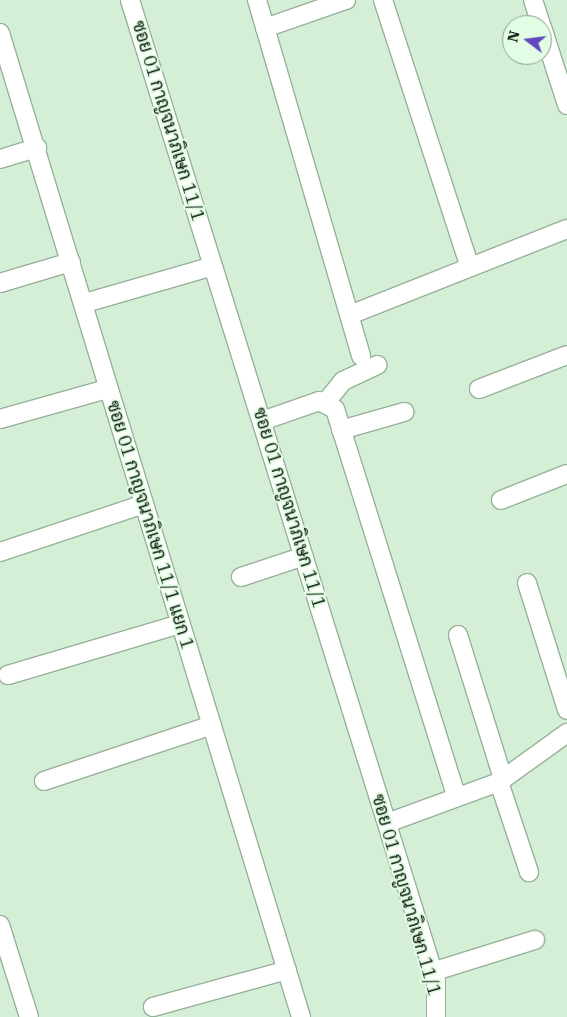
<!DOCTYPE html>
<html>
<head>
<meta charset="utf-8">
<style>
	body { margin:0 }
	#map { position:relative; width:567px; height:1017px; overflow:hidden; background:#d5efd6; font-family:"IBM Plex Serif",Sarabun,serif }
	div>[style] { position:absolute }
	.roads { filter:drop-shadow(1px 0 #97b199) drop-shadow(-1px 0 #97b199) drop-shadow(0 1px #97b199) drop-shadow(0 -1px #97b199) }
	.minor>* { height:18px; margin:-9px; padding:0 9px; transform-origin:9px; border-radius:9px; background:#fff }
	span { translate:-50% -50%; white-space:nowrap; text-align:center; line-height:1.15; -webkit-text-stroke:4px #e2fde4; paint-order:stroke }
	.street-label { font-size:18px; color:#09130a }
	.north { position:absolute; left:502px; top:15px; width:50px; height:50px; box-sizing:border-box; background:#e2fde4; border:1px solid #8b9f8d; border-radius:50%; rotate:285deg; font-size:14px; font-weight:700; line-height:20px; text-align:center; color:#09130a }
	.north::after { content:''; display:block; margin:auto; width:18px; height:22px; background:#6146be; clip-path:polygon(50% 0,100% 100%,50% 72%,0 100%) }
</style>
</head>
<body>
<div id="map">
	<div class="roads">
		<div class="minor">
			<div style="left:130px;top:0;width:1028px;rotate:72.68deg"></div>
			<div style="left:436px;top:981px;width:36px;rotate:90deg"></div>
			<div style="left:257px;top:0;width:371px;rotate:73.7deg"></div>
			<div style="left:383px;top:0;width:281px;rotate:72deg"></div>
			<div style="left:533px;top:0;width:26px;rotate:72deg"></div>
			<div style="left:542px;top:27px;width:82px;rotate:72.2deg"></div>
			<div style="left:265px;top:28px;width:86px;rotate:-19.1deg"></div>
			<div style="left:0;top:33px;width:1029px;rotate:72.99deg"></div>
			<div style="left:0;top:159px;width:39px;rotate:-17deg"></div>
			<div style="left:0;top:283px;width:74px;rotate:-16.5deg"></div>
			<div style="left:85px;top:303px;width:133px;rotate:-16.1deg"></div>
			<div style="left:352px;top:314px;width:231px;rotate:-21.6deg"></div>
			<div style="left:479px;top:389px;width:94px;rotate:-21.1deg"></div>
			<div style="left:326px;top:402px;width:27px;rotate:-51deg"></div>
			<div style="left:343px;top:381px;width:38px;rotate:-25deg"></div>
			<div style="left:0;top:419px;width:111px;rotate:-15.7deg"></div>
			<div style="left:262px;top:421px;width:60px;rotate:-19.3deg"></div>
			<div style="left:319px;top:401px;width:18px;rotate:27deg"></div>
			<div style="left:335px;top:409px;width:405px;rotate:72.6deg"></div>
			<div style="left:341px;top:430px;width:66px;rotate:-15.9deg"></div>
			<div style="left:501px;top:500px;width:71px;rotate:-21.5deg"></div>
			<div style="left:0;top:552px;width:152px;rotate:-18.4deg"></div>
			<div style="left:241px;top:577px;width:66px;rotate:-18.4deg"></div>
			<div style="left:527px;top:583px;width:133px;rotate:72.5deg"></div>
			<div style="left:458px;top:635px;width:151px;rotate:72.6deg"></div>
			<div style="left:8px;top:675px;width:179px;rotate:-16.5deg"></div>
			<div style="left:44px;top:781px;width:177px;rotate:-18.4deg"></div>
			<div style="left:499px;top:782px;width:95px;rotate:71.6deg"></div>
			<div style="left:387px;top:823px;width:119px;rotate:-20.1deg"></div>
			<div style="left:499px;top:782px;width:84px;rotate:-35.8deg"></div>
			<div style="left:0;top:925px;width:96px;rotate:72.5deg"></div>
			<div style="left:432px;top:972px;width:108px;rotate:-17.3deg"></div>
			<div style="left:153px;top:1007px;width:139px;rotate:-15.4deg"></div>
		</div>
	</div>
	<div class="street-label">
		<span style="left:168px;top:121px;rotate:73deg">ซอย 01 กาญจนาภิเษก 11/1</span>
		<span style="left:289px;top:508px;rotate:73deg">ซอย 01 กาญจนาภิเษก 11/1</span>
		<span style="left:150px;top:525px;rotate:73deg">ซอย 01 กาญจนาภิเษก 11/1 แยก 1</span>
		<span style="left:406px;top:895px;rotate:74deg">ซอย 01 กาญจนาภิเษก 11/1</span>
	</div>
	<div class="north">N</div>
</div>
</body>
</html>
